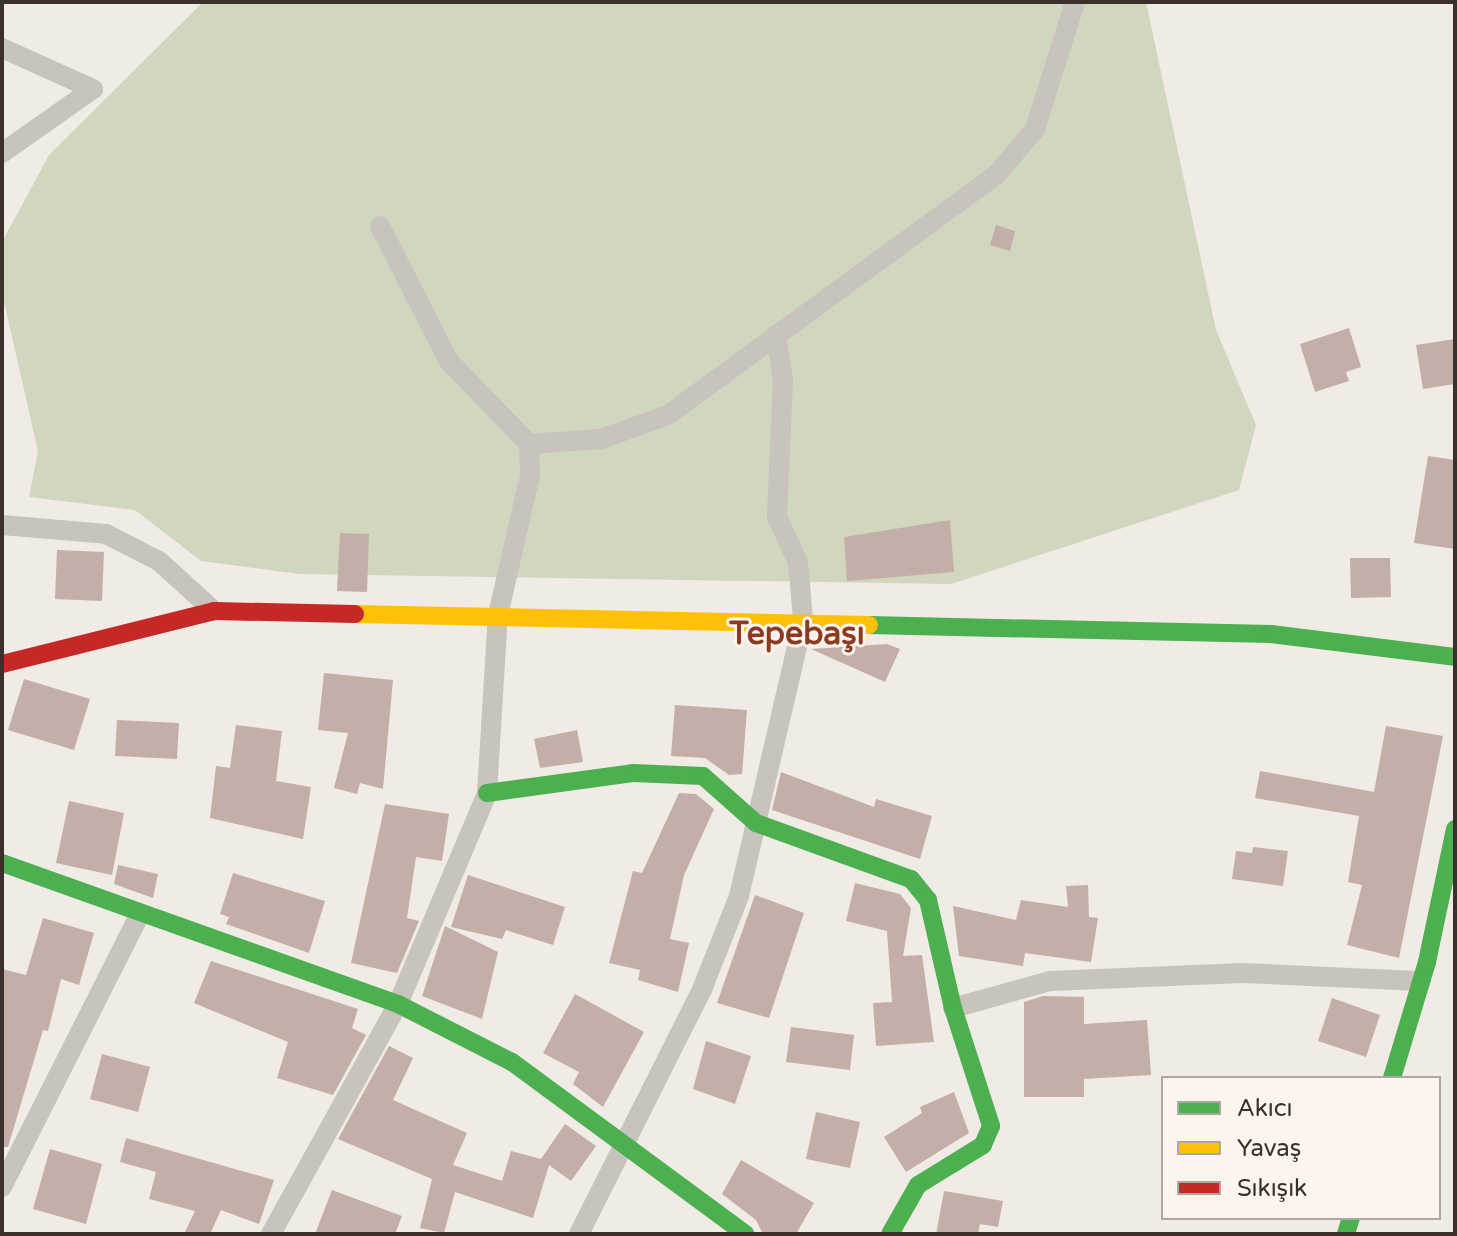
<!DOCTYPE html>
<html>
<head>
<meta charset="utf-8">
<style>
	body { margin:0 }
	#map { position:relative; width:1457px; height:1236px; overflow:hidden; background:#f0ebe5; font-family:"Varela Round",sans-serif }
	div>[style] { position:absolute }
	.green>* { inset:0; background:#d1d6bf }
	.building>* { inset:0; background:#c3afa7 }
	.street>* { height:20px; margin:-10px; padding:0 10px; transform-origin:10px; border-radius:10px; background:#c9c3be }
	.fast>* { height:18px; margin:-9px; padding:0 9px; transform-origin:9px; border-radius:9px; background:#4caf50 }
	.slow>* { height:18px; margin:-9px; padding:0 9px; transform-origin:9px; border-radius:9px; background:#ffc107 }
	.jam>* { height:18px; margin:-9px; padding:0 9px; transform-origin:9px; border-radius:9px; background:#c62828 }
	span { translate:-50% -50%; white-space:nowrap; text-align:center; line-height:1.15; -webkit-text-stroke:6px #fbf5ee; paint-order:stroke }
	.district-label { font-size:32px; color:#8c3b22; font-weight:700 }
	.frame { position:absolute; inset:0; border:4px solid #3b302b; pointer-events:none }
	.legend { position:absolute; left:1161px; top:1076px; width:280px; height:144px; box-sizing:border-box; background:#fbf5ee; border:2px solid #aea6a0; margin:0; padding:10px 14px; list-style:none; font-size:24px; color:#3b302b }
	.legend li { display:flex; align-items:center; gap:16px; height:40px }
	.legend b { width:40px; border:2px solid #aea6a0 }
</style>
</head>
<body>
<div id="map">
	<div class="green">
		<div style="clip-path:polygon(203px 2px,1146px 2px,1216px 330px,1256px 425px,1239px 490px,951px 584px,299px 574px,201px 561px,135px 510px,29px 497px,38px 451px,2px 293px,2px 242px,49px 155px)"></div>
	</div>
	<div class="building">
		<div style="clip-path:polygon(996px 225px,1015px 231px,1010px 251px,990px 245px)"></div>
		<div style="clip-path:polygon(1349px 328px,1361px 367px,1346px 372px,1349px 381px,1315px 392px,1300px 344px)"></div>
		<div style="clip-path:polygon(1455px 339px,1455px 384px,1423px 389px,1416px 345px)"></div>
		<div style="clip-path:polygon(1428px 456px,1455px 460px,1455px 549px,1414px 543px)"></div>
		<div style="clip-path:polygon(950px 520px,954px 572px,847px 581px,844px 537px)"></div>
		<div style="clip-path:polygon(340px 533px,369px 534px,367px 592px,337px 591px)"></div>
		<div style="clip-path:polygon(57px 550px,104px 552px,102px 601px,55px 599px)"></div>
		<div style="clip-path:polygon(1350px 558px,1390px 558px,1391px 597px,1351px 598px)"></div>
		<div style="clip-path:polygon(887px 644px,900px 649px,885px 682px,811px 649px)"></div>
		<div style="clip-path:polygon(324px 673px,393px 680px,383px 789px,360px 783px,357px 794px,334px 788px,348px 733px,318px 730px)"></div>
		<div style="clip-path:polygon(24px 679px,90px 699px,74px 750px,8px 730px)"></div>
		<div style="clip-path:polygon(675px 705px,747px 710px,742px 774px,729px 775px,705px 758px,671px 756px)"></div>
		<div style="clip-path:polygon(117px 720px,179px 723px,177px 759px,115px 756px)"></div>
		<div style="clip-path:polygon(236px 725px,282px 731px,276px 781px,311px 787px,303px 839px,210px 818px,216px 766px,230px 768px)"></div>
		<div style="clip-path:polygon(1386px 726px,1443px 736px,1399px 958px,1347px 945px,1362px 885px,1348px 882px,1359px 816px,1255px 798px,1260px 771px,1374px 792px)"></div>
		<div style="clip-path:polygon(577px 730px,583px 762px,540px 768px,534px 739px)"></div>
		<div style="clip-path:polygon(781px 772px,874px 807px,876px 799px,932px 816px,920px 859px,772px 810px)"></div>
		<div style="clip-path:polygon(679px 793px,696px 794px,714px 809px,684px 875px,670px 939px,689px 943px,678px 992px,638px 980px,640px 970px,609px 963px,633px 871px,642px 873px)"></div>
		<div style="clip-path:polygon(69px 801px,124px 813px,112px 875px,56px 863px)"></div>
		<div style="clip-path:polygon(385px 804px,449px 814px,442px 861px,416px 857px,407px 918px,419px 921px,397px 973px,351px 963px)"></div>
		<div style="clip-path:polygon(1253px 847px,1288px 851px,1283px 886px,1232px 879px,1236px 851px,1252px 853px)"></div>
		<div style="clip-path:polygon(118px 865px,158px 874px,153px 898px,114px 884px)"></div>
		<div style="clip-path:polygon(233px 873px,325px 901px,309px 953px,226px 924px,229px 917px,220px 914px)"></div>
		<div style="clip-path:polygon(468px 875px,565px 907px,553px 945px,506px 930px,502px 939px,451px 927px)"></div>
		<div style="clip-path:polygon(855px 883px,900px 894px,911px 908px,903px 956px,922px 955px,934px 1042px,876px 1046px,873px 1003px,892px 1002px,887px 931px,846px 921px)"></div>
		<div style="clip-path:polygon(1088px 885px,1089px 917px,1098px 918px,1091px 962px,1025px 953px,1023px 966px,959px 956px,953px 906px,1016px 920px,1021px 900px,1068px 907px,1066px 886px)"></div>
		<div style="clip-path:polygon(755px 895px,804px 913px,769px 1018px,717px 1003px)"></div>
		<div style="clip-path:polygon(43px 918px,94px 933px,79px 985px,61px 979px,48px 1031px,43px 1030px,8px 1147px,2px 1147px,2px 969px,26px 975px)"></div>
		<div style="clip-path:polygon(445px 926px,498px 952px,482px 1019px,422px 996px)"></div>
		<div style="clip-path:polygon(211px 961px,358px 1009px,352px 1028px,366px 1035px,333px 1095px,277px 1078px,288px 1042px,194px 1003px)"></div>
		<div style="clip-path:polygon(575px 994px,644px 1032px,603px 1107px,573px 1084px,579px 1072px,543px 1053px)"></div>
		<div style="clip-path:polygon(1043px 996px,1084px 997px,1084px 1024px,1147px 1020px,1151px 1075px,1084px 1079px,1084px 1097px,1024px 1097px,1024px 1002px)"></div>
		<div style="clip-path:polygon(1332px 998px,1380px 1015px,1366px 1057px,1318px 1041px)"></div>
		<div style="clip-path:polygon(791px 1027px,854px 1035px,850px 1070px,786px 1062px)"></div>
		<div style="clip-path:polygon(706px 1041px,751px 1056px,735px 1104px,693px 1089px)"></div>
		<div style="clip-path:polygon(389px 1046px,413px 1058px,393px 1100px,467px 1133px,453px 1165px,502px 1181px,511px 1151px,541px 1159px,565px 1124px,596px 1146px,571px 1181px,549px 1165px,533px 1218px,455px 1192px,444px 1233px,420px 1228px,432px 1179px,338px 1139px)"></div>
		<div style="clip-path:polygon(102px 1054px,150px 1067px,138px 1112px,90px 1099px)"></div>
		<div style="clip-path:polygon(954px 1092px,969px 1133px,906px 1172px,884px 1137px,922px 1113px,920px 1107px)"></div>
		<div style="clip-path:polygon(816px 1112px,860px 1122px,850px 1168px,806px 1159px)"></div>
		<div style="clip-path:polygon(126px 1138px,274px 1180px,259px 1224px,221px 1210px,210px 1234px,184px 1234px,195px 1211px,149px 1199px,156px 1172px,120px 1162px)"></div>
		<div style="clip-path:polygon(50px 1149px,102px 1164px,86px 1224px,33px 1209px)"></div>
		<div style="clip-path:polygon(741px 1160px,814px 1203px,796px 1234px,763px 1234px,756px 1220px,722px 1194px)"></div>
		<div style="clip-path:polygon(332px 1190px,402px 1216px,395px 1234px,315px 1234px)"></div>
		<div style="clip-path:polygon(944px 1191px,1003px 1201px,998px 1227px,980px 1224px,978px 1234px,936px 1234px)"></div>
	</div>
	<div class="street">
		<div style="left:2px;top:48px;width:100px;rotate:24.3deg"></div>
		<div style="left:2px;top:153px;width:111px;rotate:-35.1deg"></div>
		<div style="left:529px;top:444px;width:72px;rotate:-4deg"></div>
		<div style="left:601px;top:439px;width:71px;rotate:-19.7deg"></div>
		<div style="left:668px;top:415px;width:408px;rotate:-36.2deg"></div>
		<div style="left:997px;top:174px;width:59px;rotate:-49.8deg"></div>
		<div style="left:1035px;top:129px;width:133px;rotate:-72.5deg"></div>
		<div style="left:2px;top:525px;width:104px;rotate:4.9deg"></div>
		<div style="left:106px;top:534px;width:59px;rotate:27deg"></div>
		<div style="left:159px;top:561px;width:74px;rotate:42.3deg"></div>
		<div style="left:953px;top:1008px;width:101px;rotate:-15.6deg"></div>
		<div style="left:1050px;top:981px;width:192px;rotate:-2.4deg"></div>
		<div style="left:1242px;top:973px;width:179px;rotate:2.6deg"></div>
		<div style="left:2px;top:1187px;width:306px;rotate:-63.2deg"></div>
		<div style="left:271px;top:1234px;width:263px;rotate:-61.1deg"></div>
		<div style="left:398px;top:1004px;width:229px;rotate:-67.1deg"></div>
		<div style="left:487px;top:793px;width:178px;rotate:-86.5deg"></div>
		<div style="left:498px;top:615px;width:144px;rotate:-77.1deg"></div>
		<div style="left:530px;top:475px;width:31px;rotate:-92deg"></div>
		<div style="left:529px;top:444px;width:117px;rotate:-134deg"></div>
		<div style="left:448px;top:360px;width:150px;rotate:-116.9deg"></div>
		<div style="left:579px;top:1234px;width:276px;rotate:-63.3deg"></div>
		<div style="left:703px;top:987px;width:98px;rotate:-68.4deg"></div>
		<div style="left:739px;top:896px;width:283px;rotate:-76.9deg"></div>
		<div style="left:803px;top:620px;width:58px;rotate:-94.9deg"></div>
		<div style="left:798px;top:562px;width:50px;rotate:-115deg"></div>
		<div style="left:777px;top:517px;width:137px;rotate:-87.5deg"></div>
		<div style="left:783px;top:380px;width:46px;rotate:-98.8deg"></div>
	</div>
	<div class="fast">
		<div style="left:869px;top:625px;width:402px;rotate:1.3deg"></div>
		<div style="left:1271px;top:634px;width:185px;rotate:7.1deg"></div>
		<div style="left:487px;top:793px;width:147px;rotate:-7.8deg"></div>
		<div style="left:633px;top:773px;width:70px;rotate:2.5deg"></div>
		<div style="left:703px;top:776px;width:71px;rotate:41.6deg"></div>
		<div style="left:756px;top:823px;width:165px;rotate:19.9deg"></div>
		<div style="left:911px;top:879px;width:27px;rotate:51deg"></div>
		<div style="left:928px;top:900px;width:111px;rotate:77deg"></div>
		<div style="left:953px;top:1008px;width:124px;rotate:72.1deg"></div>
		<div style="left:991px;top:1126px;width:21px;rotate:113deg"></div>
		<div style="left:983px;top:1145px;width:76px;rotate:148.4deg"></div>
		<div style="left:918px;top:1185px;width:56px;rotate:119.7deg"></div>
		<div style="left:2px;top:863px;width:420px;rotate:19.6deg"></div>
		<div style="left:398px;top:1004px;width:128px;rotate:27deg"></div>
		<div style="left:512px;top:1062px;width:290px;rotate:36.4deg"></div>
		<div style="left:1392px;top:1078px;width:121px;rotate:-73.2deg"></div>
		<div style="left:1427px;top:962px;width:136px;rotate:-78.1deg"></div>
		<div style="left:1346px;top:1234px;width:17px;rotate:-73deg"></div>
	</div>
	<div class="slow">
		<div style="left:355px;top:614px;width:514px;rotate:1.23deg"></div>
	</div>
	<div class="jam">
		<div style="left:2px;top:664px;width:219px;rotate:-14deg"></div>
		<div style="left:214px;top:611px;width:141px;rotate:1.2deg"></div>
	</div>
	<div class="district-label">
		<span style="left:797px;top:634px">Tepebaşı</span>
	</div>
	<div class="frame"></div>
	<ul class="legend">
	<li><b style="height:10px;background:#4caf50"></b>Akıcı</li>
	<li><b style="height:10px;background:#ffc107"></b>Yavaş</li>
	<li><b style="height:10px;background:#c62828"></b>Sıkışık</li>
	</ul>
</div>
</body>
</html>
